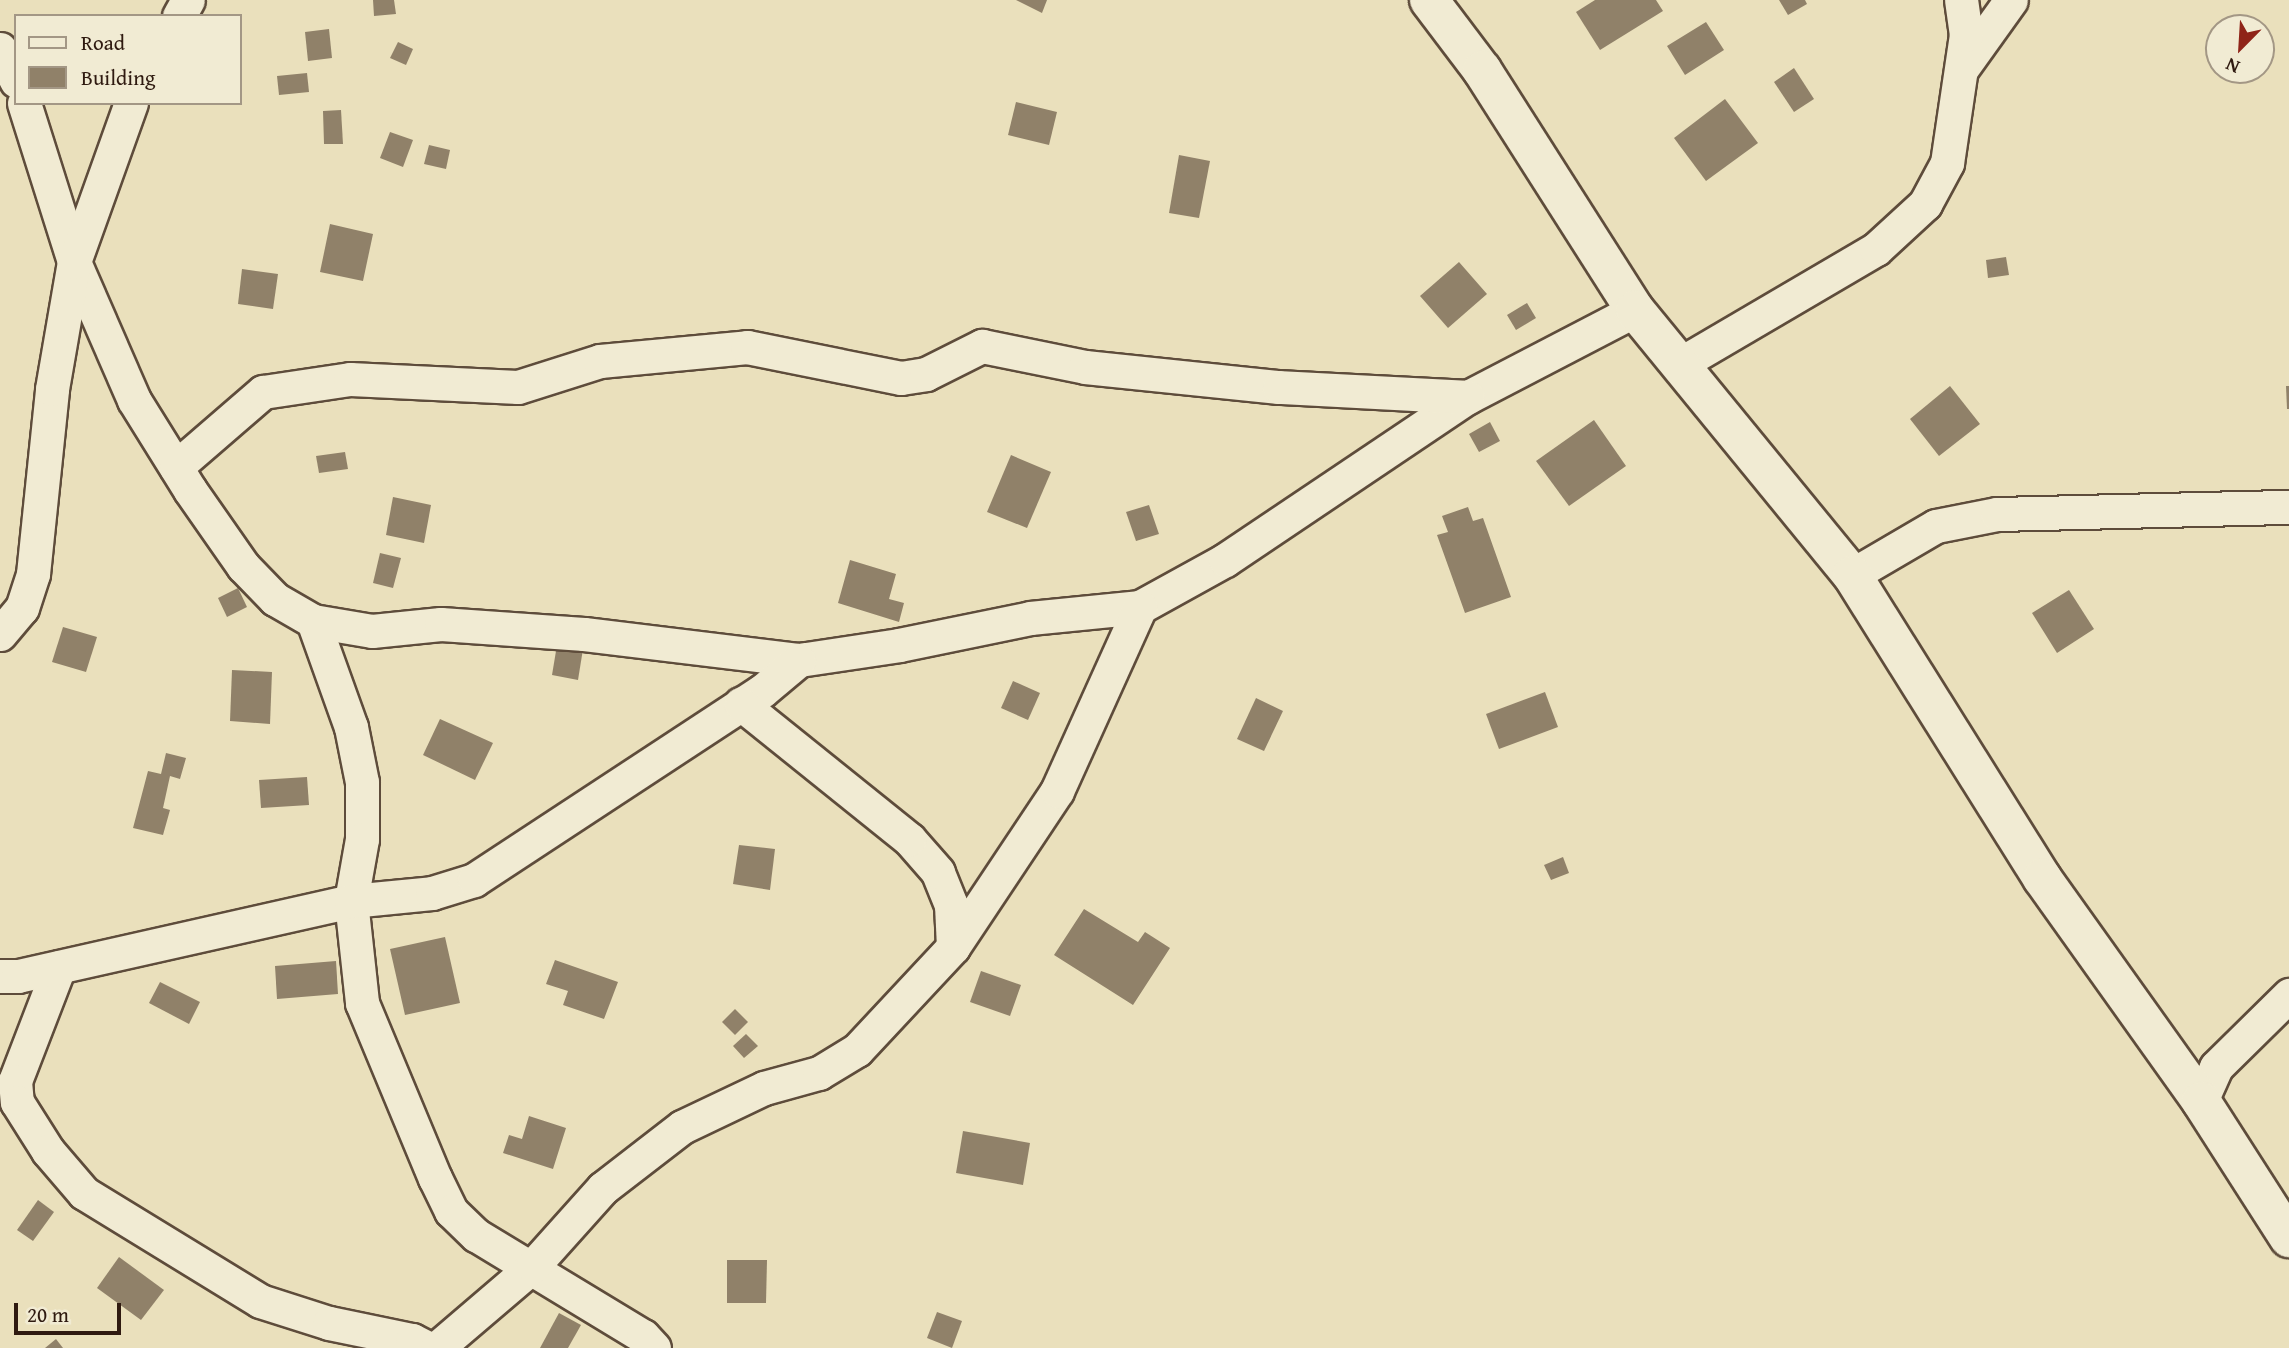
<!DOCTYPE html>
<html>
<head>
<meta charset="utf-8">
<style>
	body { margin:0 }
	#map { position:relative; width:2289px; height:1348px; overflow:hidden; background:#eae0bc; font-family:"Gentium Book Plus",serif }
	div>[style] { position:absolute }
	.building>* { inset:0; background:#908169 }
	.roads { filter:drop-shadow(2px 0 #5e4c3b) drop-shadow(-2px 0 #5e4c3b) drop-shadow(0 2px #5e4c3b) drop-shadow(0 -2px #5e4c3b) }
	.minor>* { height:33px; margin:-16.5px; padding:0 16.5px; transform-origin:16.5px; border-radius:16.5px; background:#f1ebd3 }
	.tertiary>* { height:38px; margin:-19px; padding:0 19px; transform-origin:19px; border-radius:19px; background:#f1ebd3 }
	span { translate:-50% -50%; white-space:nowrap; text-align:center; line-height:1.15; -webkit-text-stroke:5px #f1ebd3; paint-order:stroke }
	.legend { position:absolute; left:14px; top:14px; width:228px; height:91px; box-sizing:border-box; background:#f1ebd3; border:2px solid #a39785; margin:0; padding:9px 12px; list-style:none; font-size:21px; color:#2f1a10 }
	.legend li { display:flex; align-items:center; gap:14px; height:35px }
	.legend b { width:35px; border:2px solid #a39785 }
	.north { position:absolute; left:2205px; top:14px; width:70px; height:70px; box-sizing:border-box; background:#f1ebd3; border:2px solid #a39785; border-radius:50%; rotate:204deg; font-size:19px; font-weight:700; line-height:28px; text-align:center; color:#2f1a10 }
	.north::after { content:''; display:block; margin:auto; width:24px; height:32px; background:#8f2418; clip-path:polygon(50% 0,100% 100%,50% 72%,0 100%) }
	.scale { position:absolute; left:14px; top:1303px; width:107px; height:32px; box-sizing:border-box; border:4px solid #2f1a10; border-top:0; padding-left:9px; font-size:21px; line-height:24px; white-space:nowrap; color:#2f1a10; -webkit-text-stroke:5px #f1ebd3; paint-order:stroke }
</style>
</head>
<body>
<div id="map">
	<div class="building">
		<div style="clip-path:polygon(373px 0,394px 0,396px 14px,374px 16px)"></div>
		<div style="clip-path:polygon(1016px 0,1047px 0,1042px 13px)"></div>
		<div style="clip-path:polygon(1595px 0,1656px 0,1663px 11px,1600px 50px,1576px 12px)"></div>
		<div style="clip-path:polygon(1779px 0,1805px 0,1807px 4px,1788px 15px)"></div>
		<div style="clip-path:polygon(1706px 22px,1724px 50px,1685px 75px,1667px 46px)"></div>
		<div style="clip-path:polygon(329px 29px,332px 58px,308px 61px,305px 32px)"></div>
		<div style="clip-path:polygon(398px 42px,413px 49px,406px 65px,390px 58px)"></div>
		<div style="clip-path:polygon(1794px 68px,1814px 99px,1794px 112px,1774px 82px)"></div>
		<div style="clip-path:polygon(307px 73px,309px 92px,279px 95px,277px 76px)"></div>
		<div style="clip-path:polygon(1725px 99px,1758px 143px,1706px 181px,1674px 138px)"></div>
		<div style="clip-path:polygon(1016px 102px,1057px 112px,1049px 145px,1008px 135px)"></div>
		<div style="clip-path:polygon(341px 110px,343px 144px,324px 144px,323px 111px)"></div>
		<div style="clip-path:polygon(390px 132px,413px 140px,403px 167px,380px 158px)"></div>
		<div style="clip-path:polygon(429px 145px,450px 150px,446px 169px,424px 164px)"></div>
		<div style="clip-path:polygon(1179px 155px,1210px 161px,1199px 218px,1169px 213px)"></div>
		<div style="clip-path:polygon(330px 224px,373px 234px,363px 281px,320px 272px)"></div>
		<div style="clip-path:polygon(2006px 257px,2009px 275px,1988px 278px,1986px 260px)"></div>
		<div style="clip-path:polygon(1459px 262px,1487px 294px,1448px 328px,1420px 296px)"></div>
		<div style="clip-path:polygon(242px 269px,278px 274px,273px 309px,238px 304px)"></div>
		<div style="clip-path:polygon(1527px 303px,1536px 318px,1516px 330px,1507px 315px)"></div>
		<div style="clip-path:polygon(1950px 386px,1980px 424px,1939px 456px,1910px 419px)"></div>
		<div style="clip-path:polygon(2286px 386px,2289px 386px,2289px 409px,2287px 409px)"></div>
		<div style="clip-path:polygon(1594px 420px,1626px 466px,1569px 506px,1536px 461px)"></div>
		<div style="clip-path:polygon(1490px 422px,1500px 441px,1479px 452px,1469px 434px)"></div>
		<div style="clip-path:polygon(345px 452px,348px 469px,319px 473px,316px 456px)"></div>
		<div style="clip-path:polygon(1011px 455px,1051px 472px,1027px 528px,987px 512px)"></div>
		<div style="clip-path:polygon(393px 497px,431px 505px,424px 543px,386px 535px)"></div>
		<div style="clip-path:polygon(1149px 505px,1159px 534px,1136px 541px,1126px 512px)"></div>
		<div style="clip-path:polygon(1468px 507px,1473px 521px,1483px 518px,1511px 597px,1465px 613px,1437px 535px,1448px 532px,1442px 516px)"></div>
		<div style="clip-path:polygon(380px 553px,401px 558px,393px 588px,373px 583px)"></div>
		<div style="clip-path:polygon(850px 560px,896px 574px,889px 599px,904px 603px,899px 622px,838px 603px)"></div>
		<div style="clip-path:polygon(238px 588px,247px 607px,227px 617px,218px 598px)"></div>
		<div style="clip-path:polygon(2069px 590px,2094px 629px,2057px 653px,2032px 613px)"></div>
		<div style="clip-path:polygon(63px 627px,97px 637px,86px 672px,52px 662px)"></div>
		<div style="clip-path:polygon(557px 645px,583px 649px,578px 680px,552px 675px)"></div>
		<div style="clip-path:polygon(232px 670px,272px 672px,270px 724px,230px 721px)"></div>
		<div style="clip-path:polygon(1013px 681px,1040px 693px,1028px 720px,1001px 708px)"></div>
		<div style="clip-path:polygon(1545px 692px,1558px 727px,1499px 749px,1486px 714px)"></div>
		<div style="clip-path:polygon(1256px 698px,1283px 711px,1264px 751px,1237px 739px)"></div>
		<div style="clip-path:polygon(440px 719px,493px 743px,475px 780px,423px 755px)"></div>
		<div style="clip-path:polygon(166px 753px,186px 758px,180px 779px,170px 776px,163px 808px,170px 810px,163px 835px,133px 828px,148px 771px,161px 774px)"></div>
		<div style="clip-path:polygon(307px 777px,309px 805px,261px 808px,259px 780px)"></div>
		<div style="clip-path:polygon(739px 845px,775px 849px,770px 890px,733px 884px)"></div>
		<div style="clip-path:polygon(1563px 857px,1569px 873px,1551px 880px,1544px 865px)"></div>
		<div style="clip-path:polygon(1084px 909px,1138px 942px,1145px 932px,1170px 948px,1133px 1005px,1054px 955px)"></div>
		<div style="clip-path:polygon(445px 937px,460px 1003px,405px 1015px,390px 949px)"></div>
		<div style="clip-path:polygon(555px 960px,618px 982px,604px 1019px,563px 1005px,568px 991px,546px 984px)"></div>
		<div style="clip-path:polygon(336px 961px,338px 994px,277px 999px,275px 966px)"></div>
		<div style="clip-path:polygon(981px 971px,1021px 985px,1010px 1016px,970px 1002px)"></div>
		<div style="clip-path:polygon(160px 982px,200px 1002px,189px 1024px,149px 1003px)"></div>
		<div style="clip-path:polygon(735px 1009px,748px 1022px,735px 1035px,722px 1022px)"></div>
		<div style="clip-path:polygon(746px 1034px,758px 1046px,744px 1058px,733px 1046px)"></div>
		<div style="clip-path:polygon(529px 1116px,566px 1128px,553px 1169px,503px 1153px,509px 1135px,522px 1139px)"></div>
		<div style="clip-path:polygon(963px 1131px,1030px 1143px,1023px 1185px,956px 1173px)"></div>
		<div style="clip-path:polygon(38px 1200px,54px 1212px,33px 1241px,17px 1230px)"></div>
		<div style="clip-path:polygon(119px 1257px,164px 1290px,141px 1320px,97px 1288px)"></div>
		<div style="clip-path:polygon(727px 1260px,767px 1260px,766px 1303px,727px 1303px)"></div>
		<div style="clip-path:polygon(937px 1312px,962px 1321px,952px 1348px,927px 1338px)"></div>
		<div style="clip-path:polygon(559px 1313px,581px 1325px,568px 1348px,540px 1348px)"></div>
		<div style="clip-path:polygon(56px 1339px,63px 1348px,45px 1348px)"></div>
	</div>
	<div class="roads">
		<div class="minor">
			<div style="left:179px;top:16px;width:18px;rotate:-61deg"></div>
			<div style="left:0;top:49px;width:36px;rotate:63deg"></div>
			<div style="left:1963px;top:67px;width:82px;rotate:-54.4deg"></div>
			<div style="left:24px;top:103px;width:167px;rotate:72.5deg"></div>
			<div style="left:74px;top:262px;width:150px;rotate:66.5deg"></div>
			<div style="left:134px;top:400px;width:106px;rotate:58.1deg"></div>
			<div style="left:190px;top:490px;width:93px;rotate:55.1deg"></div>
			<div style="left:243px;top:566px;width:46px;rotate:45.9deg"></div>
			<div style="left:275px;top:599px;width:44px;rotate:30.1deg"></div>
			<div style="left:313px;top:621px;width:60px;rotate:9.6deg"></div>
			<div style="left:372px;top:631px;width:69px;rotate:-5.8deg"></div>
			<div style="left:441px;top:624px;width:143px;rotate:4deg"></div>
			<div style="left:584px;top:634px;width:217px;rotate:6.9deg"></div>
			<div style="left:799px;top:660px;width:101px;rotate:-8.5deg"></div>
			<div style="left:899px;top:645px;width:134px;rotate:-11.6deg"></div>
			<div style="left:1030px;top:618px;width:111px;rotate:-5.7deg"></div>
			<div style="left:1140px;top:607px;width:97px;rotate:-28.9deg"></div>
			<div style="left:1225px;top:560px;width:293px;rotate:-33.9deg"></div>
			<div style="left:1468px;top:397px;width:188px;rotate:-27.5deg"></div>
			<div style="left:1680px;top:364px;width:227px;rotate:-30.4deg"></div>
			<div style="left:1876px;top:249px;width:67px;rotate:-42.6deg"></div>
			<div style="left:1925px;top:204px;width:47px;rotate:-61.8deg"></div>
			<div style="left:1947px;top:163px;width:129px;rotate:-81.6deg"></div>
			<div style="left:1966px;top:35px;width:35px;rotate:-98deg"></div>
			<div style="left:176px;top:467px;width:115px;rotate:-40.8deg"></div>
			<div style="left:263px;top:392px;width:88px;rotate:-8.5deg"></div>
			<div style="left:350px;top:379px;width:168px;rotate:2.7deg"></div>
			<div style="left:518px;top:387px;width:86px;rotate:-17.6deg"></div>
			<div style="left:600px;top:361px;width:148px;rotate:-5.4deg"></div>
			<div style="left:747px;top:347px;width:157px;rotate:11.4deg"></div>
			<div style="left:901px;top:378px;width:25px;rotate:-9deg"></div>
			<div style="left:926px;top:374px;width:63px;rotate:-26.6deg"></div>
			<div style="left:982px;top:346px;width:105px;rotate:11.5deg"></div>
			<div style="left:1085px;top:367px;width:195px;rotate:5.9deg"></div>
			<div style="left:1279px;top:387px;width:189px;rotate:3deg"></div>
			<div style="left:1852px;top:575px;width:97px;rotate:-30.3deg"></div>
			<div style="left:1936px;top:526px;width:62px;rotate:-11.1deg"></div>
			<div style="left:1997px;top:514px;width:292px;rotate:-1.4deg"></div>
			<div style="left:313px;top:621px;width:113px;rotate:70.3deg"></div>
			<div style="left:351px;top:727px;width:56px;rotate:78.7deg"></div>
			<div style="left:362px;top:782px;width:57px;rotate:90deg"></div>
			<div style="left:362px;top:839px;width:63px;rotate:100.1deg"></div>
			<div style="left:351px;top:901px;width:103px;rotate:83.8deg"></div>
			<div style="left:362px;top:1003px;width:190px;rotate:67.4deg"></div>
			<div style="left:435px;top:1178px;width:37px;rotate:64deg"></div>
			<div style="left:451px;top:1211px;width:35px;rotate:44deg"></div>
			<div style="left:476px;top:1235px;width:195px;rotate:31.2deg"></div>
			<div style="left:643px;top:1336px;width:16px;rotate:47deg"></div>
			<div style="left:0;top:634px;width:34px;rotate:-50deg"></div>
			<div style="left:22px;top:608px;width:36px;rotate:-72deg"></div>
			<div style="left:33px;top:574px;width:186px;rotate:-84.1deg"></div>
			<div style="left:52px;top:389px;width:129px;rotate:-80.2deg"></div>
			<div style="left:74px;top:262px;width:169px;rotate:-70.3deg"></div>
			<div style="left:953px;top:947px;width:187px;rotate:-56.3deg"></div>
			<div style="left:1057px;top:791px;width:202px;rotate:-65.7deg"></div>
			<div style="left:59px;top:967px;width:122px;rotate:111.1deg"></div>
			<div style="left:15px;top:1081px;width:21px;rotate:85deg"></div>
			<div style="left:17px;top:1102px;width:58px;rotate:57.7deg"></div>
			<div style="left:48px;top:1151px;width:55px;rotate:49.4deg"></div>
			<div style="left:84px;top:1193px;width:206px;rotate:31.5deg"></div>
			<div style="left:260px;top:1301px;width:72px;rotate:17.7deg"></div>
			<div style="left:329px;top:1323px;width:85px;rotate:11.6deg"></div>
			<div style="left:412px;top:1340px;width:18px;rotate:27deg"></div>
			<div style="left:0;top:976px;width:18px"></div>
			<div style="left:18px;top:976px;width:341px;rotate:-12.7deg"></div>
			<div style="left:351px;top:901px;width:81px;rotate:-5.6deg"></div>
			<div style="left:432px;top:893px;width:44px;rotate:-17.2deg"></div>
			<div style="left:474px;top:880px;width:344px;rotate:-33.3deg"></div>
			<div style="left:762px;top:691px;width:48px;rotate:-40deg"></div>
			<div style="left:2201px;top:1101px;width:37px;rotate:-66deg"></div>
			<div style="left:2216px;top:1067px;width:103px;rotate:-44.6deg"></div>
			<div style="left:437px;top:1348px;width:126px;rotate:-40.5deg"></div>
			<div style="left:533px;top:1266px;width:105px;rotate:-48.1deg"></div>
			<div style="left:603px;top:1188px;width:100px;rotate:-37.7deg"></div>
			<div style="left:682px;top:1127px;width:91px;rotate:-25.4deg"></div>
			<div style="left:764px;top:1088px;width:57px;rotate:-15.3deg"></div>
			<div style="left:819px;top:1073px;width:44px;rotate:-31.2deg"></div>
			<div style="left:857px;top:1050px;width:141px;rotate:-47deg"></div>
			<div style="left:953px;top:947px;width:42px;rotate:-92.7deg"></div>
			<div style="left:951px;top:905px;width:35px;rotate:-112deg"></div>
			<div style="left:938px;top:872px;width:44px;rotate:-131.3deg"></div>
			<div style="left:909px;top:839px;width:216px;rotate:-141.2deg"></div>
		</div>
		<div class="tertiary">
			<div style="left:1429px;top:0;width:88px;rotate:52.9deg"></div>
			<div style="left:1482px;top:70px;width:285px;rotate:57.5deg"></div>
			<div style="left:1635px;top:310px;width:343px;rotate:50.7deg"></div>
			<div style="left:1852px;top:575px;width:358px;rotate:57.9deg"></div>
			<div style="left:2042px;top:878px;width:274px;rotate:54.5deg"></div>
			<div style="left:2201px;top:1101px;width:163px;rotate:57.3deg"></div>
		</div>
	</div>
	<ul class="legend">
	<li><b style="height:9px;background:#f1ebd3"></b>Road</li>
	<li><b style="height:19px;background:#908169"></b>Building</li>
	</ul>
	<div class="north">N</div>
	<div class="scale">20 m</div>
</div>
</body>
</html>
